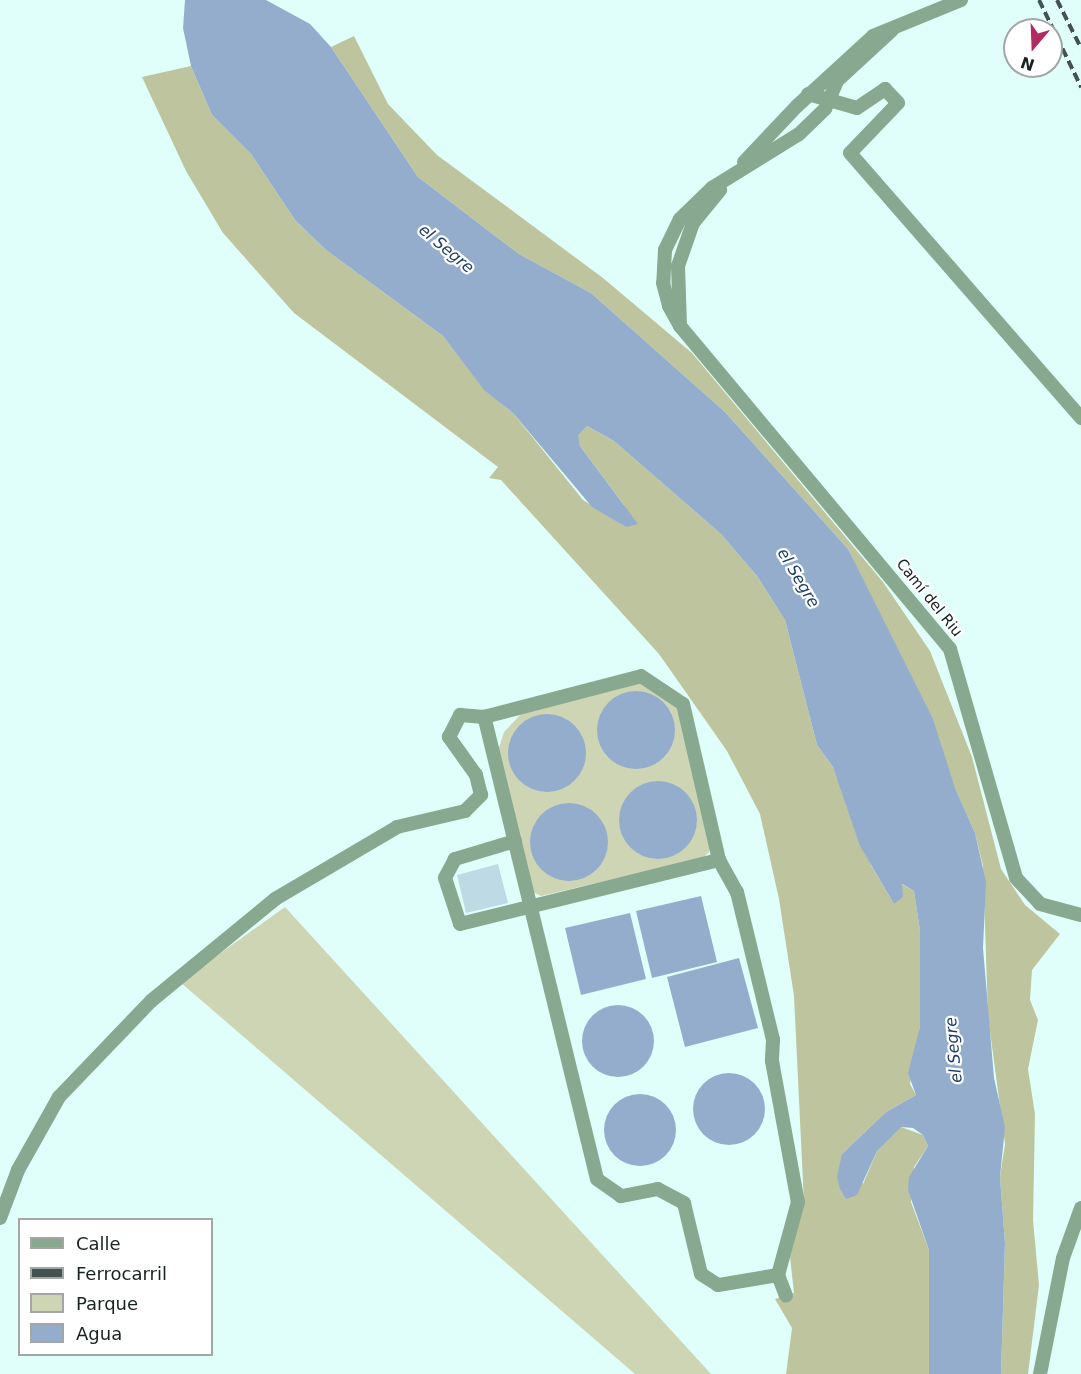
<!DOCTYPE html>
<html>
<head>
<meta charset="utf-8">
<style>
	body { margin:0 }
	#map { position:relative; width:1081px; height:1374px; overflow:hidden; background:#e0fffa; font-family:"DejaVu Sans",sans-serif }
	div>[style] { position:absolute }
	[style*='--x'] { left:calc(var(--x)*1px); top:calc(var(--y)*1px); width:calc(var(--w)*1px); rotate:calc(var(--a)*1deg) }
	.green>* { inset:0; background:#ced5b5 }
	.forest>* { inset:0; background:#bec59e }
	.water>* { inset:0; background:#95adcd }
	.round { border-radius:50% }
	.building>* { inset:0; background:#bedae4 }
	.minor>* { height:14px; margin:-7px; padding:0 7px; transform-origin:7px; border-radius:7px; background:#88a88f }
	.rail>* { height:4px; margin-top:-2px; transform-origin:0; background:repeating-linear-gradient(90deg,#435250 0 9px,transparent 0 13.5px) }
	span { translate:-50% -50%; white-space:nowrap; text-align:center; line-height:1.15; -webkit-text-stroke:4.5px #fff; paint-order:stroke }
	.street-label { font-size:15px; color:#172221 }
	.water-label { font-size:16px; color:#1e3f6a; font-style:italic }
	.legend { position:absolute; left:18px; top:1218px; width:195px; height:138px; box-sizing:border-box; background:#fff; border:2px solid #a2a7a6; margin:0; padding:8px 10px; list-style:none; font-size:18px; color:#172221 }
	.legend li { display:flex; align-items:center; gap:12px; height:30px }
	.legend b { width:30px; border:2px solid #a2a7a6 }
	.north { position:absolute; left:1003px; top:18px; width:60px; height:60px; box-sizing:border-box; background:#fff; border:2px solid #a2a7a6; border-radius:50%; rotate:199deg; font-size:16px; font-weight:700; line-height:24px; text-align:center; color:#172221 }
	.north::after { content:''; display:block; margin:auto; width:21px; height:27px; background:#b42964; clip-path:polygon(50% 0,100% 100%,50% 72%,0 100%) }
</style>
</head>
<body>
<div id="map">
	<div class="green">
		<div style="clip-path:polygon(638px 683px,649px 683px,677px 704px,711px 844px,709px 852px,703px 858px,541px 896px,533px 892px,497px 754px,504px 732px,521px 714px)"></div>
		<div style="clip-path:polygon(285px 907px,711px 1374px,635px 1374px,180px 982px)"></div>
	</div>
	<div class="forest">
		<div style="clip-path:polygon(354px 36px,388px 104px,437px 155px,603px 278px,692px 353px,883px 582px,930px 651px,972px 757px,1001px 869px,1025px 905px,1060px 934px,1032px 970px,1030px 1000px,1038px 1020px,1028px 1069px,1035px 1114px,1033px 1220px,1039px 1285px,1028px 1374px,1001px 1374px,1005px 1243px,1000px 1177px,1005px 1144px,988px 1016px,983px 866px,975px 833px,848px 549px,725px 412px,591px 293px,519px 254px,418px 177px,331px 47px)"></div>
		<div style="clip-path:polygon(191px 66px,212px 115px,251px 154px,295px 220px,326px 250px,443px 336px,484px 389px,513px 413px,583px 500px,626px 527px,624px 505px,580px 446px,577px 435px,587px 426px,614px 441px,721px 534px,757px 576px,785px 620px,817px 745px,833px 767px,871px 865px,894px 904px,901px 884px,914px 891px,920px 931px,920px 1027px,910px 1084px,916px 1095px,886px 1112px,842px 1154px,863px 1184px,877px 1151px,892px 1134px,901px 1127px,923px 1135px,928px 1146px,914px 1167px,911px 1202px,929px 1250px,929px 1374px,786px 1374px,792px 1328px,775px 1299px,794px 1293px,790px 1257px,804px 1203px,794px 996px,779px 899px,760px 814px,727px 751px,659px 654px,501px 480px,489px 478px,498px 467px,294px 313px,223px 233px,186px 171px,142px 77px)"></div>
	</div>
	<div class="water">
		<div style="clip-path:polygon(185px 0,266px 0,310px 24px,331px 47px,418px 177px,519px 254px,591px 293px,725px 412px,848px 549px,933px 719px,955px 788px,975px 833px,986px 882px,983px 948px,994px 1078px,1005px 1127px,1000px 1177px,1005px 1243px,1001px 1374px,929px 1374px,929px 1250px,908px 1190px,909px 1177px,928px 1146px,923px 1135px,913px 1128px,901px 1127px,877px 1151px,857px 1195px,846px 1199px,840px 1189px,837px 1177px,842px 1154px,886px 1112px,916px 1095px,908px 1073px,920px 1027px,920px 931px,914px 891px,902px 884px,903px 897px,894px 904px,860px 846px,833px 767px,817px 745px,785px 620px,757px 576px,721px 534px,614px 441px,587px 426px,578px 435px,580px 446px,638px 524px,626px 527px,592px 507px,513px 413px,484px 390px,443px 336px,326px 250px,295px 220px,251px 154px,212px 115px,191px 66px,183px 28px)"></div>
		<div class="round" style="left:597px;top:691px;width:78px;height:78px"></div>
		<div class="round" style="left:508px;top:714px;width:78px;height:78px"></div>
		<div class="round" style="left:619px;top:781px;width:78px;height:78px"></div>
		<div class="round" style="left:530px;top:803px;width:78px;height:78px"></div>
		<div style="clip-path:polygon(701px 896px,717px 962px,652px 978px,636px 911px)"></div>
		<div style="clip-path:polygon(630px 913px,646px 979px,581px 995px,565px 928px)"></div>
		<div style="clip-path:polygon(739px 958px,758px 1028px,685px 1047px,667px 977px)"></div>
		<div class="round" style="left:582px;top:1005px;width:72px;height:72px"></div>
		<div class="round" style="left:693px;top:1073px;width:72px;height:72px"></div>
		<div class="round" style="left:604px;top:1094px;width:72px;height:72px"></div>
	</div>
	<div class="building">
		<div style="clip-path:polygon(498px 864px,508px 903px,466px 913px,457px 875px)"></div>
	</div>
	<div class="minor">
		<div style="--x:892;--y:30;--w:75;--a:137.2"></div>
		<div style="--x:837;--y:81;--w:30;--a:113"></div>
		<div style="--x:825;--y:109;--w:36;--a:136"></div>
		<div style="--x:799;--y:134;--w:102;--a:148.2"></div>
		<div style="--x:712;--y:188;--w:45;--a:135.9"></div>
		<div style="--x:680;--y:219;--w:34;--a:116"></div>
		<div style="--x:665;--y:250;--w:33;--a:93"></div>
		<div style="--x:663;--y:283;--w:24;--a:75"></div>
		<div style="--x:669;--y:306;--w:23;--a:61"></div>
		<div style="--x:680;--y:326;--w:421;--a:50.1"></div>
		<div style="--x:950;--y:649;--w:238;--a:73.9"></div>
		<div style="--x:1016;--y:878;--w:35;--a:47"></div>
		<div style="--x:1040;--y:904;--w:42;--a:15"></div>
		<div style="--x:808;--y:94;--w:51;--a:15.9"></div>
		<div style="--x:857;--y:108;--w:34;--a:-34"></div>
		<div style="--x:885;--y:89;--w:19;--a:47"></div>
		<div style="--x:898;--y:103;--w:69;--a:133.8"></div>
		<div style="--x:850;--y:153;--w:352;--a:48.9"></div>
		<div style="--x:744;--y:162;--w:77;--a:-46.6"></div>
		<div style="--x:797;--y:106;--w:103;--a:-42.6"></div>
		<div style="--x:873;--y:36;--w:95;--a:-22.2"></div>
		<div style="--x:680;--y:326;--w:60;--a:-91.9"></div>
		<div style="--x:678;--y:266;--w:46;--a:-70.8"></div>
		<div style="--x:693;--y:223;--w:43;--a:-50.7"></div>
		<div style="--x:515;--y:841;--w:63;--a:163.3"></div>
		<div style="--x:455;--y:859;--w:21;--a:118"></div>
		<div style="--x:445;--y:878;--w:48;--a:71.9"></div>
		<div style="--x:460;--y:924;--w:267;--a:-13.9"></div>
		<div style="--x:0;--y:1218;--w:51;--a:-69.4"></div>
		<div style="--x:18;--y:1170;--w:84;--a:-60.7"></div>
		<div style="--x:59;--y:1097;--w:133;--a:-46.2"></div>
		<div style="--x:151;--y:1001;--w:161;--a:-39.4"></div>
		<div style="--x:275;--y:899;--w:142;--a:-30.5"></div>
		<div style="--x:397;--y:827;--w:70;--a:-13.2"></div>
		<div style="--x:465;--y:811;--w:23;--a:-45"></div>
		<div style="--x:481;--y:795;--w:21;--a:-104"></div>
		<div style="--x:476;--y:775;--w:47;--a:-125.4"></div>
		<div style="--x:449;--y:737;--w:25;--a:-63"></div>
		<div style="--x:460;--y:715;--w:24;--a:5"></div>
		<div style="--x:484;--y:717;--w:162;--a:-14.6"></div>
		<div style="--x:641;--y:676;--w:50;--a:33.7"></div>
		<div style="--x:683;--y:704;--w:160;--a:77"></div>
		<div style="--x:719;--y:860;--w:37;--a:61"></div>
		<div style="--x:737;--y:892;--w:152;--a:76.3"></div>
		<div style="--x:773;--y:1040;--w:21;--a:93"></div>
		<div style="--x:772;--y:1061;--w:143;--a:79.6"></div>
		<div style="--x:798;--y:1202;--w:76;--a:105.3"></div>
		<div style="--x:778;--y:1275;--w:61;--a:170.5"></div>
		<div style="--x:718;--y:1285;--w:20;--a:-147"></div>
		<div style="--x:701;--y:1274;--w:73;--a:-103.5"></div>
		<div style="--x:684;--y:1203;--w:30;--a:-152"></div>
		<div style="--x:658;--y:1189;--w:38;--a:169"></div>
		<div style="--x:621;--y:1196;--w:29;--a:-145"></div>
		<div style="--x:597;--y:1179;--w:476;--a:-103.7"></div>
		<div style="--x:778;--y:1275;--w:22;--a:69"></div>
		<div style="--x:1040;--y:1374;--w:118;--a:-78.8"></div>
		<div style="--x:1063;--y:1258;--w:53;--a:-70.2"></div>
	</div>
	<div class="rail">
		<div style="--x:1039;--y:0;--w:97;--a:64.2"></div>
		<div style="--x:1057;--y:0;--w:54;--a:63.4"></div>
	</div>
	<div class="street-label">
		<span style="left:929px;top:598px;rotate:51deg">Camí del Riu</span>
	</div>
	<div class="water-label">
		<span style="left:446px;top:249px;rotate:40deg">el Segre</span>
		<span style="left:798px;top:578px;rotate:59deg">el Segre</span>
		<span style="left:954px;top:1050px;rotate:-95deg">el Segre</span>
	</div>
	<ul class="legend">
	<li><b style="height:8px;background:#88a88f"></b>Calle</li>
	<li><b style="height:8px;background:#435250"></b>Ferrocarril</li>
	<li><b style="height:16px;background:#ced5b5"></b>Parque</li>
	<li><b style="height:16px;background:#95adcd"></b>Agua</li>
	</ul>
	<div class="north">N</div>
</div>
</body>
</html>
